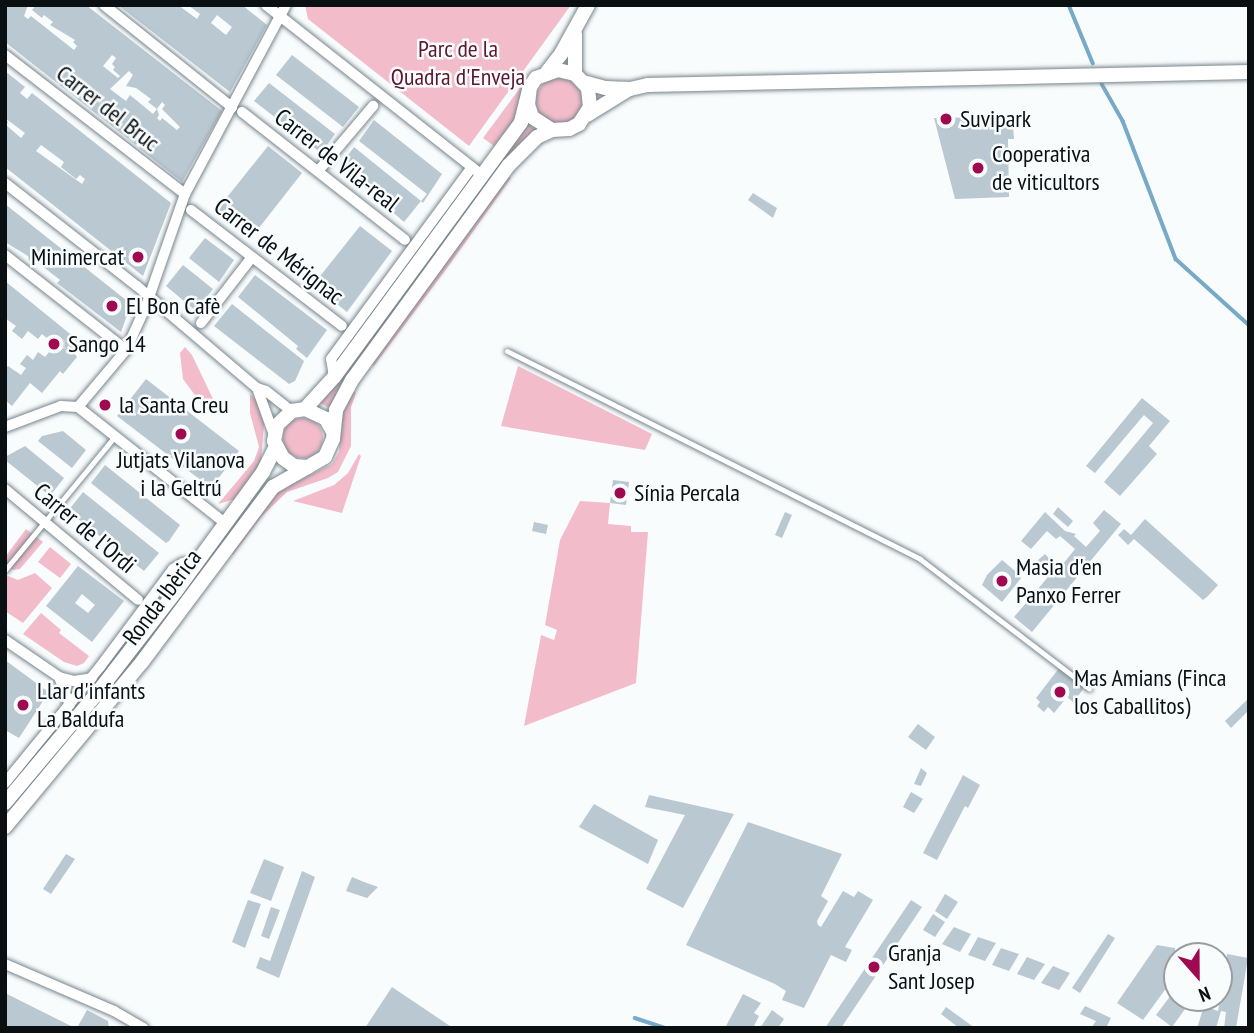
<!DOCTYPE html>
<html>
<head>
<meta charset="utf-8">
<style>
	body { margin:0 }
	#map { position:relative; width:1254px; height:1033px; overflow:hidden; background:#f9fcfd; font-family:"PT Sans Narrow",sans-serif }
	div>[style] { position:absolute }
	[style*='--x'] { left:calc(var(--x)*1px); top:calc(var(--y)*1px); width:calc(var(--w)*1px); rotate:calc(var(--a)*1deg) }
	.green>* { inset:0; background:#f3bcca }
	.round { border-radius:50% }
	.stream>* { height:3.5px; margin:-1.75px; padding:0 1.75px; transform-origin:1.75px; border-radius:1.75px; background:#77aac6 }
	.building>* { inset:0; background:#bac8d1 }
	.street-tunnel>* { height:10px; margin-top:-5px; transform-origin:0; background:repeating-linear-gradient(90deg,#d5d8da 0 10px,transparent 0 15px) }
	.roads { filter:drop-shadow(0 0 2px #77858d) drop-shadow(0 0 2px #77858d) }
	.lane>* { height:5px; margin:-2.5px; padding:0 2.5px; transform-origin:2.5px; border-radius:2.5px; background:#fff }
	.street>* { height:10px; margin:-5px; padding:0 5px; transform-origin:5px; border-radius:5px; background:#fff }
	.secondary>* { height:14px; margin:-7px; padding:0 7px; transform-origin:7px; border-radius:7px; background:#fff }
	.dots>* { width:19px; height:19px; translate:-50% -50%; box-sizing:border-box; border:4px solid #f9fcfd; border-radius:50% }
	span { translate:-50% -50%; white-space:nowrap; text-align:center; line-height:1.15; -webkit-text-stroke:5px #f9fcfd; paint-order:stroke }
	.park-label { font-size:24px; color:#5a1930 }
	.street-label { font-size:24px; color:#0a0f12 }
	.poi-label { font-size:24px; color:#0a0f12 }
	.left { translate:0 -50%; text-align:left }
	.right { translate:-100% -50%; text-align:right }
	.frame { position:absolute; inset:0; border:7px solid #0a0f12; pointer-events:none }
	.north { position:absolute; left:1163px; top:942px; width:70px; height:70px; box-sizing:border-box; background:#f9fcfd; border:2px solid #999d9f; border-radius:50%; rotate:159deg; font-size:19px; font-weight:700; line-height:28px; text-align:center; color:#0a0f12 }
	.north::after { content:''; display:block; margin:auto; width:24px; height:32px; background:#9f0950; clip-path:polygon(50% 0,100% 100%,50% 72%,0 100%) }
</style>
</head>
<body>
<div id="map">
	<div class="green">
		<div style="clip-path:polygon(305px 5px,571px 5px,469px 146px,308px 19px)"></div>
		<div class="round" style="left:536px;top:78px;width:46px;height:46px"></div>
		<div style="clip-path:polygon(523px 84px,515px 119px,494px 146px,483px 138px)"></div>
		<div style="clip-path:polygon(528px 122px,536px 131px,521px 142px,509px 157px,343px 382px,329px 408px,319px 402px,333px 389px)"></div>
		<div style="clip-path:polygon(508px 176px,511px 178px,450px 264px,374px 366px,371px 364px)"></div>
		<div style="clip-path:polygon(185px 347px,192px 355px,215px 403px,200px 402px,183px 379px,180px 353px)"></div>
		<div style="clip-path:polygon(518px 366px,652px 434px,645px 450px,501px 426px)"></div>
		<div style="clip-path:polygon(352px 390px,356px 393px,351px 407px,351px 446px,338px 472px,328px 478px,287px 492px,262px 516px,233px 555px,231px 553px,276px 492px,332px 464px,339px 452px,341px 418px)"></div>
		<div style="clip-path:polygon(250px 394px,256px 400px,264px 424px,261px 462px,235px 499px,218px 504px,254px 461px,259px 447px,250px 413px)"></div>
		<div class="round" style="left:283px;top:418px;width:40px;height:40px"></div>
		<div style="clip-path:polygon(359px 454px,361px 456px,342px 513px,293px 501px,334px 485px,348px 473px)"></div>
		<div style="clip-path:polygon(580px 501px,610px 503px,608px 524px,631px 526px,631px 532px,648px 532px,636px 683px,524px 726px,541px 635px,554px 640px,557px 630px,545px 625px,560px 540px)"></div>
		<div style="clip-path:polygon(26px 529px,43px 542px,20px 569px,13px 570px,5px 565px,5px 557px)"></div>
		<div style="clip-path:polygon(50px 547px,71px 564px,60px 578px,38px 562px)"></div>
		<div style="clip-path:polygon(35px 573px,52px 588px,23px 623px,5px 611px,5px 579px,8px 576px,18px 580px)"></div>
		<div style="clip-path:polygon(41px 613px,61px 630px,59px 633px,89px 656px,84px 663px,77px 666px,64px 662px,23px 634px)"></div>
	</div>
	<div class="stream">
		<div style="--x:1069;--y:5;--w:63;--a:67.5"></div>
		<div style="--x:1102;--y:84;--w:43;--a:60.4"></div>
		<div style="--x:1123;--y:121;--w:148;--a:69"></div>
		<div style="--x:1176;--y:259;--w:98;--a:42.1"></div>
		<div style="--x:635;--y:1018;--w:32;--a:18"></div>
	</div>
	<div class="building">
		<div style="clip-path:polygon(evenodd,5px 5px,28px 5px,24px 16px,28px 19px,31px 16px,74px 50px,77px 46px,73px 42px,75px 40px,50px 25px,53px 22px,44px 15px,42px 18px,32px 10px,36px 5px,86px 5px,222px 111px,182px 182px,139px 148px,144px 141px,141px 139px,136px 145px,5px 42px,5px 5px,112px 55px,116px 58px,112px 64px,115px 67px,113px 70px,120px 76px,118px 78px,103px 66px,112px 55px,5px 5px,129px 71px,133px 75px,126px 86px,136px 88px,151px 99px,148px 102px,157px 109px,162px 102px,165px 105px,162px 109px,180px 127px,177px 130px,162px 118px,160px 121px,157px 118px,159px 115px,157px 109px,153px 114px,130px 95px,126px 101px,110px 89px,129px 71px)"></div>
		<div style="clip-path:polygon(evenodd,118px 5px,178px 5px,197px 19px,200px 14px,188px 5px,242px 5px,267px 25px,230px 92px,118px 5px,217px 15px,232px 27px,226px 35px,211px 23px,217px 15px)"></div>
		<div style="clip-path:polygon(292px 55px,359px 107px,343px 127px,276px 75px)"></div>
		<div style="clip-path:polygon(evenodd,5px 71px,25px 87px,20px 93px,27px 99px,32px 93px,171px 203px,143px 276px,5px 167px,5px 119px,8px 122px,6px 125px,21px 138px,25px 133px,5px 118px,5px 71px,41px 145px,64px 162px,61px 167px,76px 179px,80px 175px,85px 179px,82px 184px,36px 151px,41px 145px)"></div>
		<div style="clip-path:polygon(269px 83px,335px 134px,321px 153px,254px 101px)"></div>
		<div style="clip-path:polygon(986px 117px,1007px 117px,1008px 124px,1013px 125px,1014px 139px,1008px 139px,1009px 197px,955px 199px,934px 118px)"></div>
		<div style="clip-path:polygon(374px 120px,442px 174px,423px 203px,421px 201px,427px 194px,359px 141px)"></div>
		<div style="clip-path:polygon(268px 146px,302px 173px,251px 238px,216px 211px)"></div>
		<div style="clip-path:polygon(354px 147px,421px 201px,404px 222px,340px 166px)"></div>
		<div style="clip-path:polygon(753px 193px,777px 208px,773px 218px,748px 200px)"></div>
		<div style="clip-path:polygon(5px 204px,131px 304px,121px 332px,57px 283px,60px 280px,37px 262px,31px 259px,29px 261px,28px 256px,5px 242px)"></div>
		<div style="clip-path:polygon(360px 226px,392px 251px,347px 312px,313px 285px)"></div>
		<div style="clip-path:polygon(205px 238px,234px 260px,219px 282px,189px 258px)"></div>
		<div style="clip-path:polygon(183px 265px,213px 289px,196px 311px,166px 286px)"></div>
		<div style="clip-path:polygon(255px 275px,327px 330px,307px 358px,296px 349px,298px 346px,238px 297px)"></div>
		<div style="clip-path:polygon(5px 281px,80px 342px,72px 350px,77px 357px,63px 374px,60px 371px,42px 393px,30px 383px,12px 406px,5px 400px,5px 370px,8px 366px,21px 375px,26px 368px,20px 364px,27px 355px,33px 360px,38px 352px,45px 357px,55px 345px,42px 334px,38px 339px,28px 331px,22px 339px,12px 331px,16px 326px,5px 318px)"></div>
		<div style="clip-path:polygon(232px 304px,304px 361px,295px 381px,289px 384px,214px 326px)"></div>
		<div style="clip-path:polygon(146px 379px,239px 451px,211px 488px,117px 416px)"></div>
		<div style="clip-path:polygon(1142px 398px,1170px 421px,1149px 446px,1157px 454px,1120px 496px,1104px 482px,1153px 423px,1144px 415px,1095px 473px,1086px 466px)"></div>
		<div style="clip-path:polygon(63px 431px,86px 450px,72px 468px,38px 441px,42px 436px)"></div>
		<div style="clip-path:polygon(25px 446px,64px 478px,50px 496px,5px 460px,5px 457px)"></div>
		<div style="clip-path:polygon(105px 465px,180px 525px,169px 541px,166px 543px,91px 483px)"></div>
		<div style="clip-path:polygon(613px 480px,629px 482px,626px 505px,610px 503px)"></div>
		<div style="clip-path:polygon(83px 492px,159px 553px,144px 571px,68px 511px)"></div>
		<div style="clip-path:polygon(1058px 507px,1073px 521px,1068px 527px,1053px 514px)"></div>
		<div style="clip-path:polygon(1104px 510px,1121px 524px,1032px 632px,1014px 617px,1048px 577px,1037px 564px,1037px 561px,1045px 554px,1059px 569px,1075px 549px,1060px 536px,1056px 539px,1047px 531px,1031px 549px,1021px 541px,1045px 512px,1065px 531px,1076px 534px,1074px 536px,1086px 547px,1100px 531px,1093px 523px)"></div>
		<div style="clip-path:polygon(785px 512px,792px 515px,782px 538px,775px 535px)"></div>
		<div style="clip-path:polygon(1145px 519px,1218px 585px,1208px 596px,1203px 600px,1134px 539px,1128px 545px,1118px 535px,1124px 529px,1131px 535px)"></div>
		<div style="clip-path:polygon(534px 522px,548px 525px,546px 534px,532px 531px)"></div>
		<div style="clip-path:polygon(1002px 560px,1022px 577px,1002px 602px,982px 585px,987px 575px)"></div>
		<div style="clip-path:polygon(evenodd,78px 566px,124px 601px,92px 642px,46px 606px,78px 566px,82px 594px,95px 605px,88px 613px,75px 603px,82px 594px)"></div>
		<div style="clip-path:polygon(5px 660px,47px 691px,45px 698px,19px 738px,5px 730px)"></div>
		<div style="clip-path:polygon(1060px 667px,1085px 687px,1073px 702px,1067px 697px,1054px 713px,1048px 707px,1044px 712px,1037px 706px,1040px 702px,1036px 698px)"></div>
		<div style="clip-path:polygon(1249px 698px,1249px 710px,1231px 728px,1225px 721px)"></div>
		<div style="clip-path:polygon(918px 724px,935px 737px,926px 750px,908px 737px)"></div>
		<div style="clip-path:polygon(921px 768px,927px 773px,921px 786px,914px 784px)"></div>
		<div style="clip-path:polygon(963px 775px,980px 785px,968px 808px,965px 806px,937px 860px,923px 853px)"></div>
		<div style="clip-path:polygon(911px 792px,923px 799px,914px 813px,903px 807px)"></div>
		<div style="clip-path:polygon(649px 795px,734px 814px,683px 908px,646px 889px,685px 815px,645px 807px)"></div>
		<div style="clip-path:polygon(594px 804px,658px 840px,648px 864px,579px 827px)"></div>
		<div style="clip-path:polygon(748px 822px,842px 854px,821px 896px,828px 901px,817px 921px,818px 925px,821px 927px,843px 891px,854px 897px,858px 891px,873px 900px,845px 947px,852px 950px,846px 962px,831px 955px,804px 1008px,782px 1000px,786px 991px,775px 984px,686px 945px)"></div>
		<div style="clip-path:polygon(66px 854px,75px 859px,51px 894px,43px 889px)"></div>
		<div style="clip-path:polygon(264px 859px,284px 867px,271px 901px,250px 893px)"></div>
		<div style="clip-path:polygon(302px 871px,315px 877px,279px 978px,256px 968px,260px 957px,270px 961px)"></div>
		<div style="clip-path:polygon(352px 877px,364px 882px,378px 887px,367px 898px,346px 891px)"></div>
		<div style="clip-path:polygon(945px 894px,958px 902px,947px 919px,935px 911px)"></div>
		<div style="clip-path:polygon(248px 900px,261px 904px,245px 948px,232px 942px)"></div>
		<div style="clip-path:polygon(911px 900px,922px 907px,841px 1028px,825px 1028px)"></div>
		<div style="clip-path:polygon(271px 907px,280px 910px,269px 939px,261px 936px)"></div>
		<div style="clip-path:polygon(933px 914px,945px 922px,935px 937px,923px 930px)"></div>
		<div style="clip-path:polygon(954px 927px,971px 934px,960px 952px,942px 944px)"></div>
		<div style="clip-path:polygon(1108px 934px,1115px 938px,1080px 993px,1072px 988px)"></div>
		<div style="clip-path:polygon(978px 937px,996px 943px,985px 961px,968px 955px)"></div>
		<div style="clip-path:polygon(1157px 945px,1175px 948px,1175px 976px,1143px 1020px,1117px 1003px)"></div>
		<div style="clip-path:polygon(1001px 948px,1019px 954px,1009px 971px,992px 965px)"></div>
		<div style="clip-path:polygon(1227px 954px,1248px 958px,1236px 1028px,1224px 1028px,1226px 1012px,1221px 1011px,1216px 1028px,1197px 1028px,1204px 1006px,1218px 1011px)"></div>
		<div style="clip-path:polygon(1027px 957px,1045px 964px,1034px 980px,1017px 974px)"></div>
		<div style="clip-path:polygon(1053px 966px,1070px 973px,1059px 990px,1041px 983px)"></div>
		<div style="clip-path:polygon(392px 987px,453px 1028px,365px 1028px)"></div>
		<div style="clip-path:polygon(1177px 987px,1177px 998px,1193px 998px,1172px 1027px,1156px 1015px)"></div>
		<div style="clip-path:polygon(5px 993px,75px 1028px,5px 1028px)"></div>
		<div style="clip-path:polygon(743px 994px,761px 1003px,754px 1013px,759px 1016px,753px 1028px,725px 1028px)"></div>
		<div style="clip-path:polygon(1085px 1006px,1111px 1018px,1106px 1028px,1091px 1028px,1096px 1021px,1080px 1014px)"></div>
		<div style="clip-path:polygon(946px 1007px,975px 1028px,959px 1028px,941px 1014px)"></div>
		<div style="clip-path:polygon(87px 1010px,108px 1021px,109px 1028px,77px 1028px)"></div>
		<div style="clip-path:polygon(772px 1010px,784px 1019px,778px 1028px,760px 1028px)"></div>
	</div>
	<div class="street-tunnel">
		<div style="--x:55;--y:345;--w:25;--a:-7"></div>
	</div>
	<div class="roads">
		<div class="lane">
			<div style="--x:507;--y:351;--w:462;--a:26.7"></div>
			<div style="--x:920;--y:559;--w:213;--a:37.4"></div>
			<div style="--x:5;--y:570;--w:173;--a:-50.6"></div>
		</div>
		<div class="street">
			<div style="--x:104;--y:5;--w:164;--a:38.6"></div>
			<div style="--x:266;--y:5;--w:275;--a:38.2"></div>
			<div style="--x:5;--y:55;--w:227;--a:37.7"></div>
			<div style="--x:242;--y:112;--w:207;--a:38.1"></div>
			<div style="--x:319;--y:170;--w:84;--a:-49.8"></div>
			<div style="--x:5;--y:183;--w:167;--a:38"></div>
			<div style="--x:137;--y:286;--w:157;--a:40.4"></div>
			<div style="--x:257;--y:388;--w:9;--a:18"></div>
			<div style="--x:266;--y:391;--w:33;--a:38"></div>
			<div style="--x:191;--y:210;--w:190;--a:37.5"></div>
			<div style="--x:5;--y:255;--w:154;--a:38.1"></div>
			<div style="--x:201;--y:323;--w:83;--a:-52.3"></div>
			<div style="--x:334;--y:377;--w:18;--a:-99"></div>
			<div style="--x:331;--y:359;--w:238;--a:-53.7"></div>
			<div style="--x:257;--y:388;--w:50;--a:70.1"></div>
			<div style="--x:78;--y:407;--w:75;--a:-49.9"></div>
			<div style="--x:126;--y:350;--w:48;--a:-65.6"></div>
			<div style="--x:146;--y:306;--w:119;--a:-70.8"></div>
			<div style="--x:185;--y:194;--w:214;--a:-61.9"></div>
			<div style="--x:78;--y:407;--w:187;--a:38.3"></div>
			<div style="--x:5;--y:427;--w:60;--a:-20.6"></div>
			<div style="--x:61;--y:406;--w:17;--a:3"></div>
			<div style="--x:5;--y:489;--w:173;--a:39.8"></div>
			<div style="--x:5;--y:640;--w:65;--a:34.4"></div>
			<div style="--x:59;--y:677;--w:16;--a:15"></div>
			<div style="--x:74;--y:681;--w:18;--a:-9"></div>
			<div style="--x:59;--y:677;--w:30;--a:69"></div>
			<div style="--x:5;--y:783;--w:150;--a:-50.7"></div>
			<div style="--x:100;--y:667;--w:122;--a:-53.3"></div>
			<div style="--x:173;--y:569;--w:12;--a:-31"></div>
			<div style="--x:183;--y:563;--w:12;--a:0"></div>
			<div style="--x:5;--y:964;--w:119;--a:23.3"></div>
			<div style="--x:114;--y:1011;--w:34;--a:30"></div>
		</div>
		<div class="secondary">
			<div style="--x:575;--y:34;--w:40;--a:90"></div>
			<div style="--x:547;--y:72;--w:23;--a:-52"></div>
			<div style="--x:561;--y:54;--w:56;--a:-61.1"></div>
			<div style="--x:583;--y:82;--w:23;--a:15"></div>
			<div style="--x:605;--y:88;--w:25;--a:2"></div>
			<div style="--x:630;--y:89;--w:18;--a:-13"></div>
			<div style="--x:648;--y:85;--w:601;--a:-1.24"></div>
			<div style="--x:587;--y:115;--w:49;--a:-31.8"></div>
			<div style="--x:305;--y:409;--w:43;--a:-47.8"></div>
			<div style="--x:334;--y:377;--w:316;--a:-53.7"></div>
			<div style="--x:521;--y:122;--w:36;--a:-76"></div>
			<div style="--x:530;--y:87;--w:11;--a:-56"></div>
			<div style="--x:536;--y:78;--w:23;--a:-20"></div>
			<div style="--x:558;--y:70;--w:17;--a:13"></div>
			<div style="--x:575;--y:74;--w:19;--a:47"></div>
			<div style="--x:588;--y:88;--w:19;--a:84"></div>
			<div style="--x:590;--y:107;--w:20;--a:123"></div>
			<div style="--x:579;--y:124;--w:11;--a:153"></div>
			<div style="--x:569;--y:129;--w:17;--a:177"></div>
			<div style="--x:552;--y:130;--w:24;--a:-147"></div>
			<div style="--x:532;--y:117;--w:13;--a:-108"></div>
			<div style="--x:528;--y:105;--w:18;--a:-84"></div>
			<div style="--x:308;--y:467;--w:14;--a:-176"></div>
			<div style="--x:294;--y:466;--w:14;--a:-144"></div>
			<div style="--x:283;--y:458;--w:19;--a:-118"></div>
			<div style="--x:274;--y:441;--w:16;--a:-79"></div>
			<div style="--x:277;--y:425;--w:21;--a:-43"></div>
			<div style="--x:292;--y:411;--w:13;--a:-9"></div>
			<div style="--x:305;--y:409;--w:23;--a:25"></div>
			<div style="--x:326;--y:419;--w:13;--a:61"></div>
			<div style="--x:5;--y:803;--w:145;--a:-50"></div>
			<div style="--x:98;--y:692;--w:128;--a:-52.3"></div>
			<div style="--x:176;--y:591;--w:147;--a:-53.8"></div>
			<div style="--x:263;--y:472;--w:28;--a:-63"></div>
			<div style="--x:5;--y:827;--w:214;--a:-50.3"></div>
			<div style="--x:142;--y:662;--w:219;--a:-53.2"></div>
			<div style="--x:273;--y:487;--w:60;--a:-30"></div>
			<div style="--x:325;--y:457;--w:20;--a:-66"></div>
			<div style="--x:333;--y:439;--w:29;--a:-84"></div>
			<div style="--x:336;--y:410;--w:34;--a:-62"></div>
			<div style="--x:352;--y:380;--w:266;--a:-53.9"></div>
			<div style="--x:509;--y:165;--w:40;--a:-45"></div>
			<div style="--x:537;--y:137;--w:17;--a:-25"></div>
		</div>
	</div>
	<div class="dots">
		<div style="left:946px;top:119px;background:#9f0950"></div>
		<div style="left:978px;top:168px;background:#9f0950"></div>
		<div style="left:138px;top:257px;background:#9f0950"></div>
		<div style="left:112px;top:306px;background:#9f0950"></div>
		<div style="left:54px;top:344px;background:#9f0950"></div>
		<div style="left:105px;top:405px;background:#9f0950"></div>
		<div style="left:181px;top:434px;background:#9f0950"></div>
		<div style="left:620px;top:493px;background:#9f0950"></div>
		<div style="left:1002px;top:581px;background:#9f0950"></div>
		<div style="left:1060px;top:692px;background:#9f0950"></div>
		<div style="left:23px;top:705px;background:#9f0950"></div>
		<div style="left:874px;top:967px;background:#9f0950"></div>
	</div>
	<div class="park-label">
		<span style="left:458px;top:63px">Parc de la<br>Quadra d'Enveja</span>
	</div>
	<div class="street-label">
		<span style="left:108px;top:108px;rotate:38deg">Carrer del Bruc</span>
		<span style="left:337px;top:160px;rotate:38deg">Carrer de Vila-real</span>
		<span style="left:279px;top:251px;rotate:38deg">Carrer de Mérignac</span>
		<span style="left:85px;top:528px;rotate:40deg">Carrer de l'Ordi</span>
		<span style="left:162px;top:597px;rotate:-53deg">Ronda Ibèrica</span>
	</div>
	<div class="poi-label">
		<span class="left" style="left:960px;top:119px">Suvipark</span>
		<span class="left" style="left:992px;top:168px">Cooperativa<br>de viticultors</span>
		<span class="right" style="left:124px;top:257px">Minimercat</span>
		<span class="left" style="left:126px;top:306px">El Bon Cafè</span>
		<span class="left" style="left:68px;top:344px">Sango 14</span>
		<span class="left" style="left:119px;top:405px">la Santa Creu</span>
		<span style="left:181px;top:474px">Jutjats Vilanova<br>i la Geltrú</span>
		<span class="left" style="left:634px;top:493px">Sínia Percala</span>
		<span class="left" style="left:1016px;top:581px">Masia d'en<br>Panxo Ferrer</span>
		<span class="left" style="left:1074px;top:692px">Mas Amians (Finca<br>los Caballitos)</span>
		<span class="left" style="left:37px;top:705px">Llar d'infants<br>La Baldufa</span>
		<span class="left" style="left:888px;top:967px">Granja<br>Sant Josep</span>
	</div>
	<div class="frame"></div>
	<div class="north">N</div>
</div>
</body>
</html>
